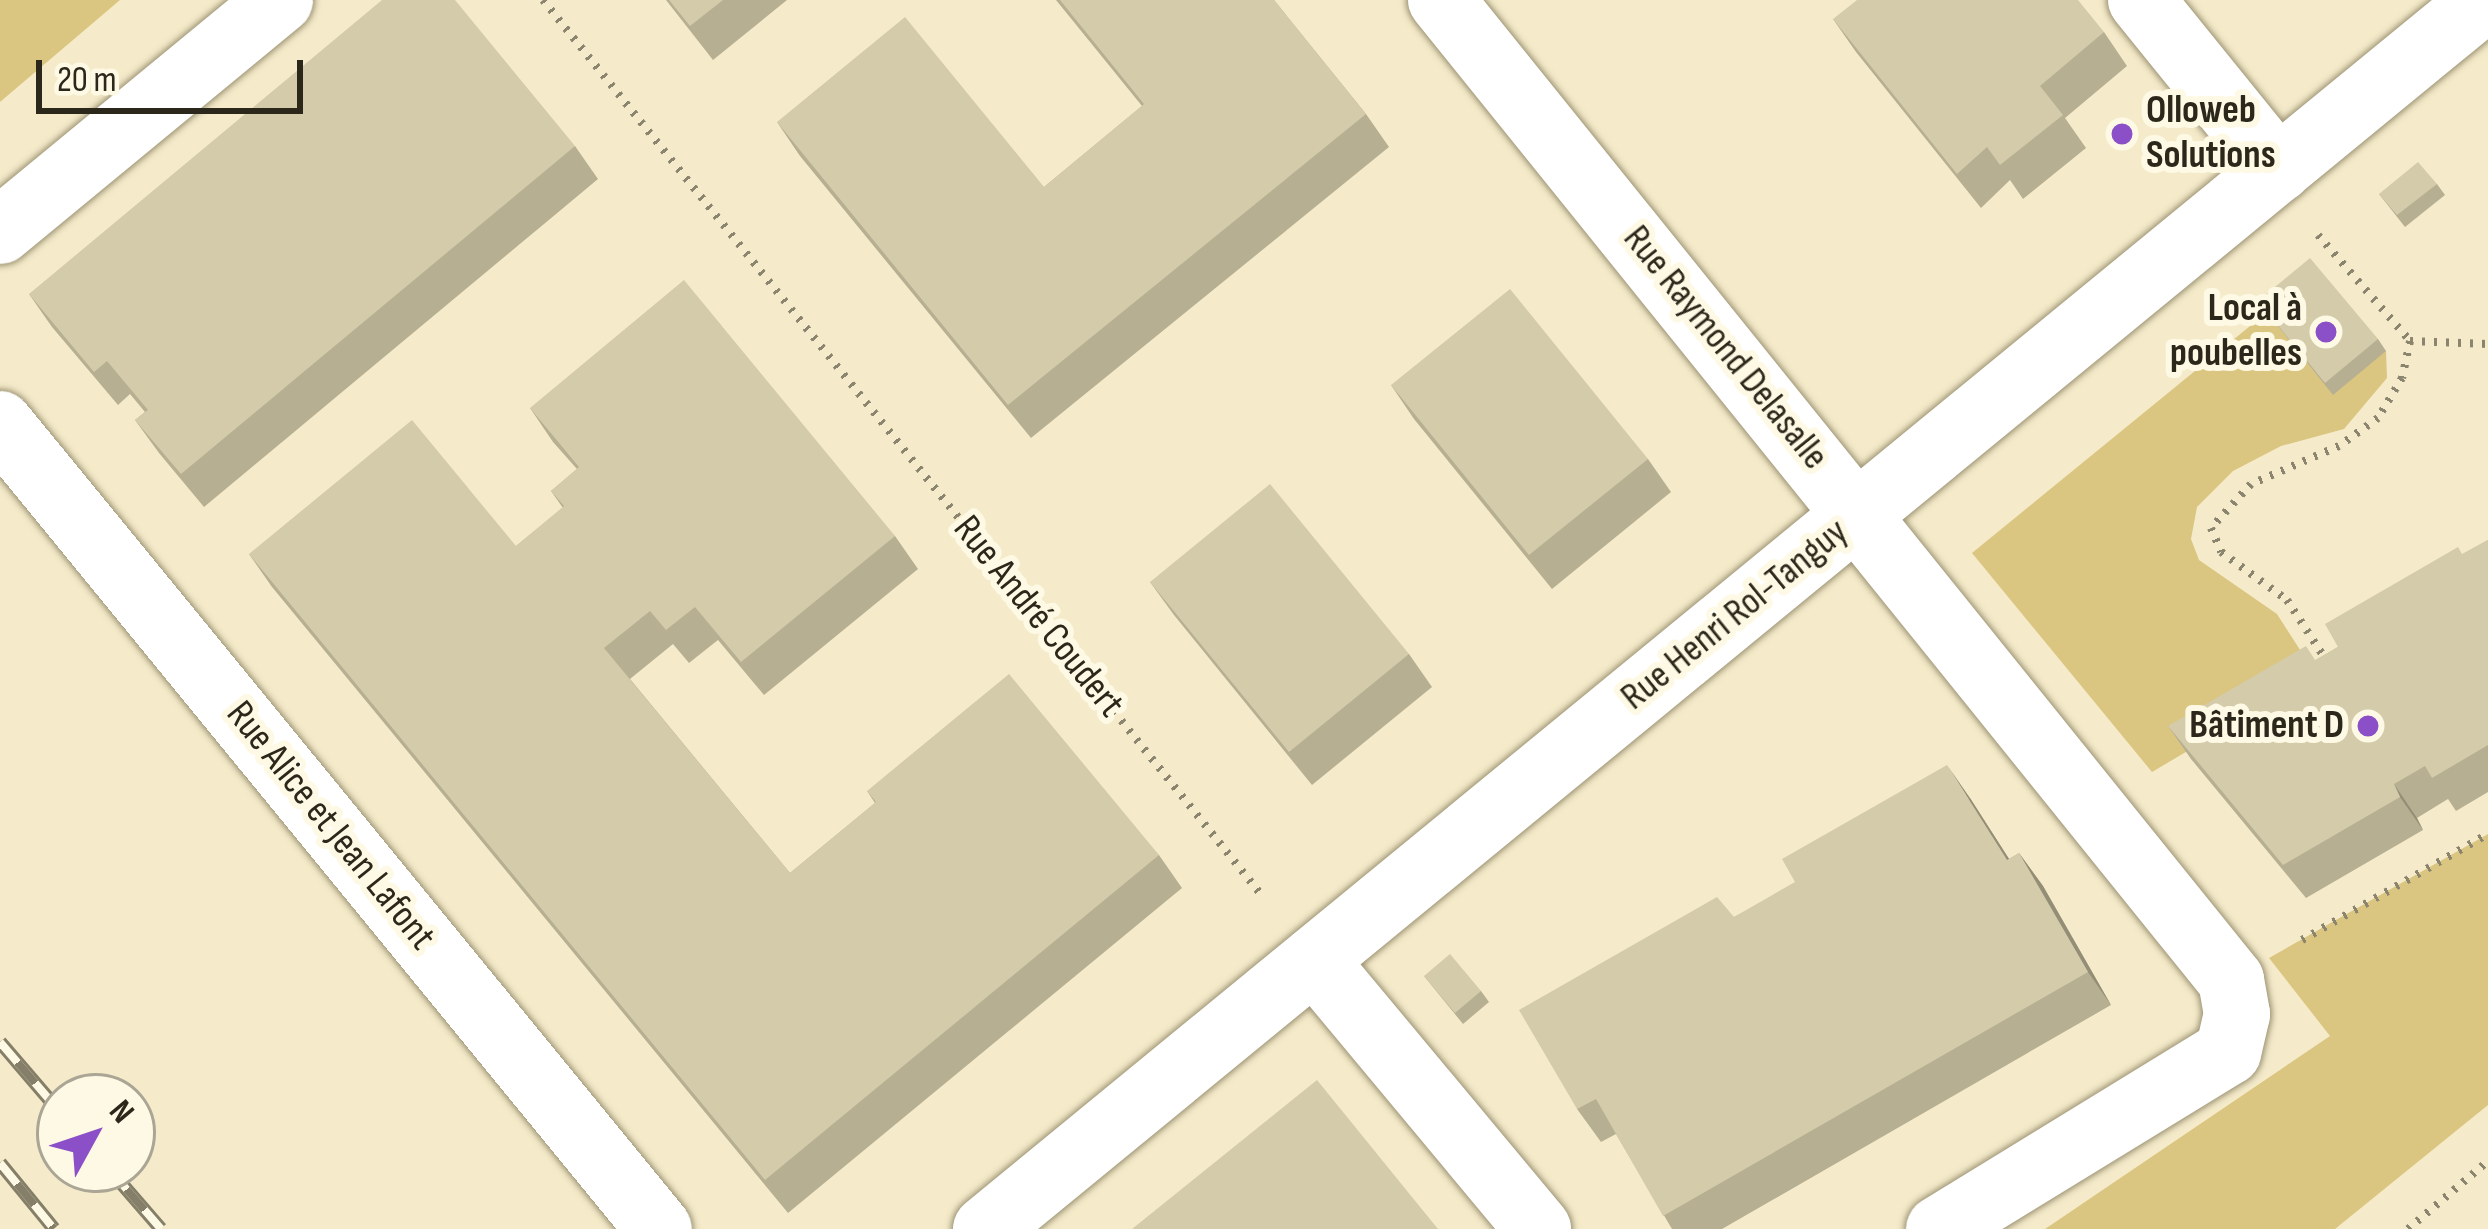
<!DOCTYPE html>
<html>
<head>
<meta charset="utf-8">
<style>
	body { margin:0 }
	#map { position:relative; width:2488px; height:1229px; overflow:hidden; background:#f5ebca; font-family:"Sofia Sans Condensed",sans-serif }
	div>[style] { position:absolute }
	[style*='--x'] { left:calc(var(--x)*1px); top:calc(var(--y)*1px); width:calc(var(--w)*1px); rotate:calc(var(--a)*1deg) }
	.green>* { inset:0; background:#dac680 }
	.path>* { height:8px; margin-top:-4px; transform-origin:0; background:repeating-linear-gradient(90deg,#8b856f 0 3px,transparent 0 12px) }
	.roads { filter:drop-shadow(0 0 3px #9d9475) drop-shadow(0 0 3px #9d9475) }
	.minor>* { height:66px; margin:-33px; padding:0 33px; transform-origin:33px; border-radius:33px; background:#fff }
	.rail>* { height:14px; margin-top:-7px; transform-origin:0; background:repeating-linear-gradient(90deg,#fef9e4 0 27px,#857f69 0 54px); box-sizing:border-box; border-block:3px solid #857f69 }
	.wall>* { inset:0; background:#b6af92 }
	.shaded-wall>* { inset:0; background:#948e77 }
	.building>* { inset:0; background:#d4cbaa }
	.dots>* { width:33px; height:33px; translate:-50% -50%; box-sizing:border-box; border:6px solid #fef9e4; border-radius:50% }
	span { translate:-50% -50%; white-space:nowrap; text-align:center; line-height:1.15; -webkit-text-stroke:12px #fef9e4; paint-order:stroke }
	.poi-label { font-size:39px; color:#2b281b; font-weight:700 }
	.left { translate:0 -50%; text-align:left }
	.right { translate:-100% -50%; text-align:right }
	.street-label { font-size:39px; color:#2b281b }
	.north { position:absolute; left:36px; top:1073px; width:120px; height:120px; box-sizing:border-box; background:#fef9e4; border:3px solid #aaa594; border-radius:50%; rotate:50deg; font-size:33px; font-weight:700; line-height:48px; text-align:center; color:#2b281b }
	.north::after { content:''; display:block; margin:auto; width:42px; height:54px; background:#8b50c7; clip-path:polygon(50% 0,100% 100%,50% 72%,0 100%) }
	.scale { position:absolute; left:36px; top:60px; width:267px; height:54px; box-sizing:border-box; border:6px solid #2b281b; border-top:0; padding-left:15px; font-size:36px; line-height:42px; white-space:nowrap; color:#2b281b; -webkit-text-stroke:9px #fef9e4; paint-order:stroke }
</style>
</head>
<body>
<div id="map">
	<div class="green">
		<div style="clip-path:polygon(0 0,120px 0,0 102px)"></div>
		<div style="clip-path:polygon(2266px 313px,2386px 351px,2387px 378px,2344px 429px,2281px 446px,2233px 471px,2197px 507px,2191px 539px,2199px 560px,2277px 614px,2309px 664px,2284px 694px,2152px 772px,1972px 553px)"></div>
		<div style="clip-path:polygon(2488px 834px,2488px 1105px,2335px 1229px,2045px 1229px,2330px 1036px,2269px 958px)"></div>
	</div>
	<div class="path">
		<div style="--x:543;--y:0;--w:1150;--a:51.25"></div>
		<div style="--x:2318;--y:235;--w:140;--a:49"></div>
		<div style="--x:2410;--y:341;--w:38;--a:102"></div>
		<div style="--x:2402;--y:378;--w:47;--a:121"></div>
		<div style="--x:2378;--y:418;--w:48;--a:144.3"></div>
		<div style="--x:2339;--y:446;--w:96;--a:156.6"></div>
		<div style="--x:2251;--y:484;--w:59;--a:132.3"></div>
		<div style="--x:2211;--y:528;--w:26;--a:67"></div>
		<div style="--x:2221;--y:552;--w:82;--a:36"></div>
		<div style="--x:2287;--y:600;--w:72;--a:57"></div>
		<div style="--x:2410;--y:341;--w:78;--a:2.2"></div>
		<div style="--x:2302;--y:940;--w:214;--a:-29.7"></div>
		<div style="--x:2408;--y:1229;--w:105;--a:-40.4"></div>
	</div>
	<div class="roads">
		<div class="minor">
			<div style="--x:1441;--y:0;--w:1259;--a:51.13"></div>
			<div style="--x:2231;--y:980;--w:35;--a:80"></div>
			<div style="--x:2237;--y:1014;--w:39;--a:103"></div>
			<div style="--x:2228;--y:1052;--w:339;--a:148.5"></div>
			<div style="--x:2141;--y:0;--w:218;--a:51"></div>
			<div style="--x:0;--y:231;--w:363;--a:-39.5"></div>
			<div style="--x:0;--y:424;--w:1040;--a:50.7"></div>
			<div style="--x:1314;--y:960;--w:350;--a:50.2"></div>
			<div style="--x:986;--y:1229;--w:1938;--a:-39.37"></div>
		</div>
	</div>
	<div class="rail">
		<div style="--x:0;--y:1042;--w:92;--a:49.4"></div>
		<div style="--x:0;--y:1163;--w:85;--a:50.7"></div>
		<div style="--x:109;--y:1169;--w:79;--a:49.1"></div>
	</div>
	<div class="wall">
		<div style="clip-path:polygon(666px 0,787px 0,713px 60px)"></div>
		<div style="clip-path:polygon(1056px 0,1274px 0,1366px 114px,1389px 147px,1031px 438px,800px 156px,777px 122px,1044px 187px,1142px 106px)"></div>
		<div style="clip-path:polygon(1833px 19px,2104px 32px,2127px 66px,2065px 118px,2086px 148px,2023px 199px,2010px 180px,1981px 208px,1856px 52px)"></div>
		<div style="clip-path:polygon(575px 146px,598px 179px,204px 507px,159px 453px,135px 420px,145px 412px,130px 394px,118px 405px,52px 327px,29px 294px)"></div>
		<div style="clip-path:polygon(2437px 184px,2445px 195px,2405px 227px,2379px 194px)"></div>
		<div style="clip-path:polygon(2258px 301px,2378px 339px,2386px 351px,2333px 395px)"></div>
		<div style="clip-path:polygon(1391px 385px,1648px 459px,1671px 492px,1552px 589px,1414px 419px)"></div>
		<div style="clip-path:polygon(530px 408px,895px 536px,918px 569px,764px 695px,718px 640px,689px 663px,673px 644px,630px 679px,790px 873px,875px 803px,867px 791px,1159px 855px,1182px 888px,788px 1213px,272px 587px,249px 554px,516px 546px,563px 508px,551px 491px,577px 469px,553px 442px)"></div>
		<div style="clip-path:polygon(2488px 540px,2488px 792px,2456px 811px,2448px 799px,2417px 818px,2423px 830px,2306px 898px,2191px 759px,2168px 726px,2316px 660px,2338px 647px,2463px 554px)"></div>
		<div style="clip-path:polygon(1150px 582px,1409px 654px,1432px 687px,1312px 785px,1174px 615px)"></div>
		<div style="clip-path:polygon(1970px 798px,2009px 859px,2019px 853px,2043px 886px,2111px 1005px,1722px 1229px,1672px 1229px,1616px 1134px,1601px 1142px,1577px 1109px,1734px 917px)"></div>
		<div style="clip-path:polygon(1424px 976px,1481px 991px,1489px 1002px,1463px 1024px)"></div>
	</div>
	<div class="shaded-wall">
		<div style="clip-path:polygon(1947px 765px,1970px 798px,2031px 893px,2007px 860px)"></div>
		<div style="clip-path:polygon(2394px 784px,2417px 818px,2423px 830px,2400px 797px)"></div>
		<div style="clip-path:polygon(2019px 853px,2043px 886px,2111px 1005px,2088px 972px)"></div>
	</div>
	<div class="building">
		<div style="clip-path:polygon(382px 0,455px 0,575px 146px,181px 474px,135px 420px,148px 410px,107px 361px,94px 372px,29px 294px)"></div>
		<div style="clip-path:polygon(669px 0,723px 0,690px 26px)"></div>
		<div style="clip-path:polygon(1060px 0,1274px 0,1366px 114px,1008px 405px,777px 122px,905px 17px,1044px 187px,1144px 104px)"></div>
		<div style="clip-path:polygon(1857px 0,2078px 0,2104px 32px,2040px 86px,2063px 115px,2000px 165px,1987px 147px,1957px 174px,1833px 19px)"></div>
		<div style="clip-path:polygon(2418px 162px,2437px 184px,2397px 215px,2379px 194px)"></div>
		<div style="clip-path:polygon(2310px 258px,2378px 339px,2325px 383px,2258px 301px)"></div>
		<div style="clip-path:polygon(684px 280px,895px 536px,741px 662px,695px 607px,666px 630px,650px 611px,604px 648px,790px 873px,876px 802px,867px 791px,1009px 674px,1159px 855px,765px 1180px,249px 554px,412px 420px,516px 546px,564px 506px,551px 491px,579px 467px,530px 408px)"></div>
		<div style="clip-path:polygon(1510px 289px,1648px 459px,1529px 555px,1391px 385px)"></div>
		<div style="clip-path:polygon(1270px 484px,1409px 654px,1289px 752px,1150px 582px)"></div>
		<div style="clip-path:polygon(2488px 540px,2488px 745px,2432px 778px,2425px 766px,2394px 784px,2400px 797px,2283px 865px,2168px 726px,2306px 646px,2315px 660px,2338px 647px,2325px 624px,2458px 547px,2462px 554px)"></div>
		<div style="clip-path:polygon(1947px 765px,2007px 860px,2019px 853px,2088px 972px,1663px 1216px,1596px 1099px,1577px 1109px,1519px 1010px,1717px 897px,1734px 917px,1795px 882px,1782px 859px)"></div>
		<div style="clip-path:polygon(1450px 954px,1481px 991px,1455px 1013px,1424px 976px)"></div>
		<div style="clip-path:polygon(1317px 1080px,1438px 1229px,1132px 1229px)"></div>
	</div>
	<div class="dots">
		<div style="left:2122px;top:134px;background:#8b50c7"></div>
		<div style="left:2326px;top:332px;background:#8b50c7"></div>
		<div style="left:2368px;top:726px;background:#8b50c7"></div>
	</div>
	<div class="poi-label">
		<span class="left" style="left:2146px;top:134px">Olloweb<br>Solutions</span>
		<span class="right" style="left:2302px;top:332px">Local à<br>poubelles</span>
		<span class="right" style="left:2344px;top:726px">Bâtiment D</span>
	</div>
	<div class="street-label">
		<span style="left:1725px;top:348px;rotate:51deg">Rue Raymond Delasalle</span>
		<span style="left:1735px;top:615px;rotate:-39deg">Rue Henri Rol-Tanguy</span>
		<span style="left:1038px;top:617px;rotate:51deg">Rue André Coudert</span>
		<span style="left:330px;top:826px;rotate:51deg">Rue Alice et Jean Lafont</span>
	</div>
	<div class="north">N</div>
	<div class="scale">20 m</div>
</div>
</body>
</html>
